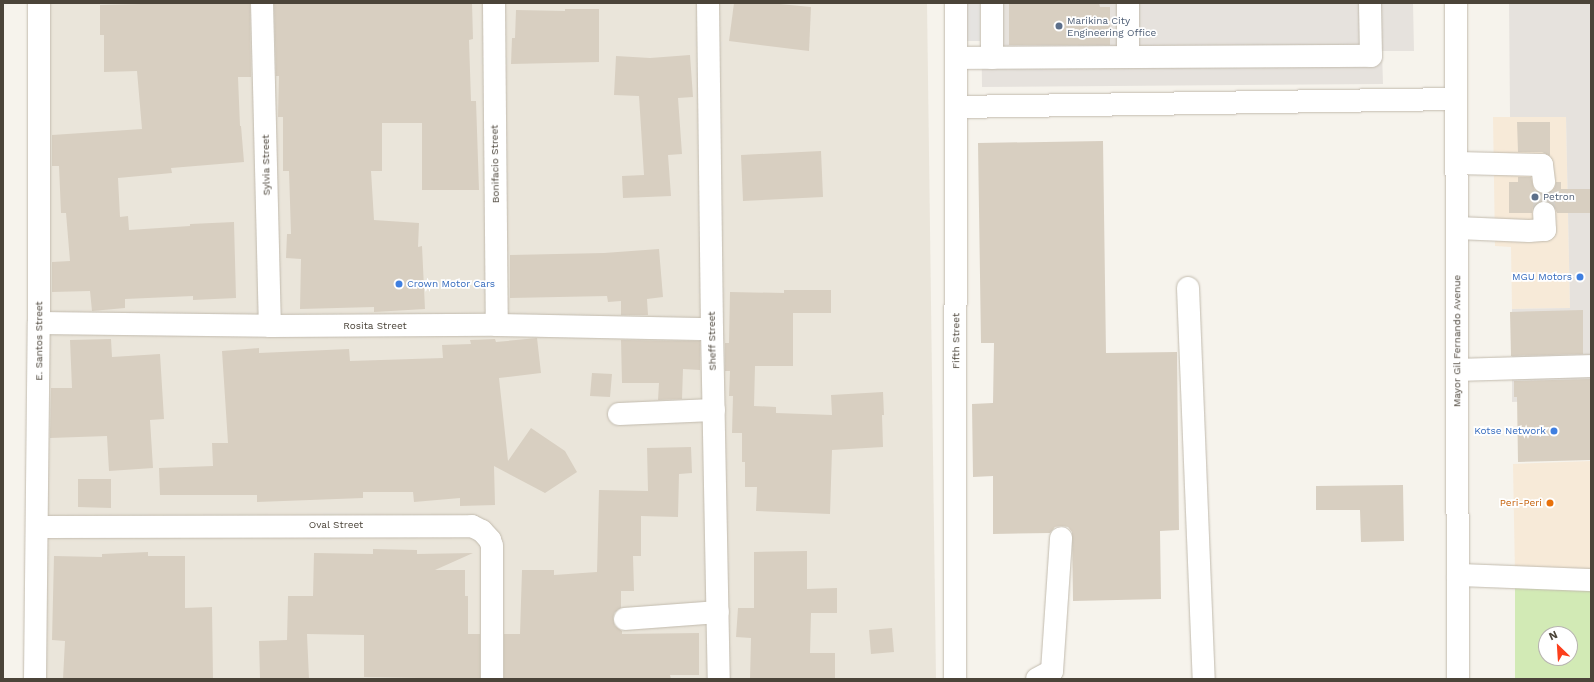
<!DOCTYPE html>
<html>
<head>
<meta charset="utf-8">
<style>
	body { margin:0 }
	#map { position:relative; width:1594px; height:682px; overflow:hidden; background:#f6f3ec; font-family:"Work Sans",sans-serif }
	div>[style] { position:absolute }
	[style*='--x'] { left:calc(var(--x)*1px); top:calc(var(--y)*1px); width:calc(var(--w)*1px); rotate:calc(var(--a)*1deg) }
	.residential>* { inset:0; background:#eae5da }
	.commercial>* { inset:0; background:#f7ead8 }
	.industrial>* { inset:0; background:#e6e2dd }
	.green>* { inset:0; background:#d2eab5 }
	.parking>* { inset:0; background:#e5e3e0 }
	.building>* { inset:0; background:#d8cfc1 }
	.minor-tunnel>* { height:22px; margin-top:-11px; transform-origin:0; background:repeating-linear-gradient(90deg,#d4d0c8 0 22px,transparent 0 33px) }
	.roads { filter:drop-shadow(0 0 1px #c2bbae) drop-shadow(0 0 1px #c2bbae) }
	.minor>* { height:22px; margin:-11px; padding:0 11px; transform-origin:11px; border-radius:11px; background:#fff }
	.dots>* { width:11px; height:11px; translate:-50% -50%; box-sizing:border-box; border:2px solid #fff; border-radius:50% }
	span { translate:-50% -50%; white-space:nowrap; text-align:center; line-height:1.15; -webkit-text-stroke:3.5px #fff; paint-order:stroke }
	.service-label { font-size:10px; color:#4e5e75 }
	.left { translate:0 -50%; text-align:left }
	.street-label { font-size:10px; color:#4b4439 }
	.shop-label { font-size:10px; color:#366cbe }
	.right { translate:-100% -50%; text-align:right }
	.food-label { font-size:10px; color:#c56008 }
	.frame { position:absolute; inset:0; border:4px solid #4b4439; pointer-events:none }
	.north { position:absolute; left:1538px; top:626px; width:40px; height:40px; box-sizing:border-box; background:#fff; border:1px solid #b7b4b0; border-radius:50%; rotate:335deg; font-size:11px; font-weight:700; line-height:16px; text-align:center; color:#4b4439 }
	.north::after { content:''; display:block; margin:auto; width:14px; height:18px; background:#fc3f1d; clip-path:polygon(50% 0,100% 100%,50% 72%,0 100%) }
</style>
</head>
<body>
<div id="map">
	<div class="residential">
		<div style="clip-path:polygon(34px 3px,927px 3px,936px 679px,44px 679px)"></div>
	</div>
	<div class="commercial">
		<div style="clip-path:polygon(1493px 117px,1566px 117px,1570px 308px,1512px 309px,1511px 247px,1495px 246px)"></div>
		<div style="clip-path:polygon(1591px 461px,1591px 573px,1515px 575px,1513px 464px)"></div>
	</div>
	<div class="industrial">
		<div style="clip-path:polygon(981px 3px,1413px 3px,1414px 51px,1382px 51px,1383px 84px,982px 87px)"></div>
		<div style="clip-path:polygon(1509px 3px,1591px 3px,1591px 399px,1512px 402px,1512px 309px,1570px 308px,1566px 117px,1510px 117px)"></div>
	</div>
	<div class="green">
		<div style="clip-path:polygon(evenodd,1591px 573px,1591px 679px,1515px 679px,1515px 575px,1591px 573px,1546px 634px,1570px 634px,1570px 658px,1546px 658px,1546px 634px)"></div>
	</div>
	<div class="parking">
		<div style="clip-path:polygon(963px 3px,980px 3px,980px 41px,963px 41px)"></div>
	</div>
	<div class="building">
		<div style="clip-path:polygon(183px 3px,250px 3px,251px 77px,238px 77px,240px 126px,241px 126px,244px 162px,171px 168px,172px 173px,118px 178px,120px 217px,128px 216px,129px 230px,190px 226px,190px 224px,234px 222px,236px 298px,193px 300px,193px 296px,125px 299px,125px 308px,92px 311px,90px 291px,52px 292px,52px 262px,70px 261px,66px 213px,61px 213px,59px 166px,52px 166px,52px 135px,142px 129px,137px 71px,104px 72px,104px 35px,100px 35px,100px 5px)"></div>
		<div style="clip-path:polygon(274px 3px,472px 3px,473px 39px,469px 40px,471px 101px,476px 101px,479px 190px,422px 190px,422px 123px,382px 123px,382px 171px,371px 171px,374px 220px,419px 223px,418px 247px,422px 246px,425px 309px,374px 312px,374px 307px,300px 309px,301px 259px,286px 258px,287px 234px,291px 234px,289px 171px,283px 171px,283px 117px,278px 117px,279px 76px,276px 76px)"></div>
		<div style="clip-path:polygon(734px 3px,769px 3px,811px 7px,809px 51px,729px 41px)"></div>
		<div style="clip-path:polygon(1009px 3px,1099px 3px,1100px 7px,1110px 7px,1110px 45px,1009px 45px)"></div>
		<div style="clip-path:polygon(565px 9px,599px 9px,599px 62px,511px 64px,512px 38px,515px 38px,516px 10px,565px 11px)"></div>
		<div style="clip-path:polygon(690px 55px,693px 97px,678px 98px,682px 154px,668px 155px,671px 196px,623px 198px,622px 176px,644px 175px,639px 96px,614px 95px,616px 56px,650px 58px)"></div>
		<div style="clip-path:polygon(1517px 122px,1550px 122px,1550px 156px,1542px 152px,1518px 152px)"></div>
		<div style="clip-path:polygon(1103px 141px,1106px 353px,1177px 352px,1179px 530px,1160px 531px,1161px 599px,1073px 601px,1072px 532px,1068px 527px,1061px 526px,1055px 527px,1050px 533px,993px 534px,993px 476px,973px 477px,972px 404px,993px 403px,994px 343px,981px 343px,978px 143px)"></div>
		<div style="clip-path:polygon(821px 151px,823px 197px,743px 201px,741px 155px)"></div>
		<div style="clip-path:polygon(1518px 177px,1531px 177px,1534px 189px,1539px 194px,1546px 194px,1551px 192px,1555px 187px,1556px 182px,1561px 182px,1561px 189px,1591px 189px,1591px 213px,1557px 213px,1554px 206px,1550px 202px,1544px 201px,1537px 203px,1533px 207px,1532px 213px,1509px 213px,1509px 182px,1518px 182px)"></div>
		<div style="clip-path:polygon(659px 249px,663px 297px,647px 299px,648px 315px,621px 315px,621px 301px,608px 302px,607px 296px,510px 298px,510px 255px,604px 253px)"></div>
		<div style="clip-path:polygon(784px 290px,831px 290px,831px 313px,793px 313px,793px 366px,755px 366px,754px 406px,776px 407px,776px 413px,832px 415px,831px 395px,883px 392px,884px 415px,882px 415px,883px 447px,832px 450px,830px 514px,756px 511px,757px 487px,745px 487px,745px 462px,742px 462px,742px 433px,732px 433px,733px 396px,729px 396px,730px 371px,725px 371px,725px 343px,729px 343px,730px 292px,784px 293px)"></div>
		<div style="clip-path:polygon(1583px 310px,1583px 354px,1511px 356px,1510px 312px)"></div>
		<div style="clip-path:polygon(537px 338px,541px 373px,499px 378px,508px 461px,531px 428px,565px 451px,577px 472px,545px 493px,494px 466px,495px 505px,460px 506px,460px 498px,414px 502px,413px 492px,363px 492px,363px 498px,257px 502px,257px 495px,160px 495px,159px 468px,213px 466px,212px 443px,228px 443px,222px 351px,259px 348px,259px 353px,349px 349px,350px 361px,443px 358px,442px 345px,471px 344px,470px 340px,495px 339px,496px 342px)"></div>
		<div style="clip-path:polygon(111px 339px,112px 357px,160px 354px,164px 419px,150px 420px,153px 468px,109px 471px,107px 436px,50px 438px,51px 388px,72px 388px,70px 340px)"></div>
		<div style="clip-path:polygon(621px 340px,700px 341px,700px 370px,683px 369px,682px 399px,658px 400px,659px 383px,622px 383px)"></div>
		<div style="clip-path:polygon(592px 373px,612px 374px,610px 397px,590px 396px)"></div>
		<div style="clip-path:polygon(1591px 379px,1591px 460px,1518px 462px,1517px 397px,1514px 397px,1514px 381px)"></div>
		<div style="clip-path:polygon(691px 447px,692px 473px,679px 474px,678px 517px,641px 516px,641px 556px,633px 556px,634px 591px,621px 591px,621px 608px,614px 613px,613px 620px,615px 626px,622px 631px,622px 634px,699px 633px,699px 675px,670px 675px,671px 679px,504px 679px,504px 634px,520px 634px,522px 570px,554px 570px,554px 575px,597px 572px,599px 490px,648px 491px,647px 448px)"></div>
		<div style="clip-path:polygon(78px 479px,111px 479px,111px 508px,78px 507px)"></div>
		<div style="clip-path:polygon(1403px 485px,1404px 541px,1361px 542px,1360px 510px,1316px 510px,1316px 486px)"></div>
		<div style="clip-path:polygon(373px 549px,417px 550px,417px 554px,473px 553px,435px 570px,465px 570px,465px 596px,468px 596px,468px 634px,480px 634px,480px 679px,364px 677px,364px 635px,307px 634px,309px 679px,260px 679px,259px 641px,287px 640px,288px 596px,313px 596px,314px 553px,373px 554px)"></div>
		<div style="clip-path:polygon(807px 551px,807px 589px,837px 588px,837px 613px,811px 613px,810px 653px,835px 653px,835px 679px,750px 679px,751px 638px,736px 637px,738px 608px,754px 608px,754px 552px)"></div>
		<div style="clip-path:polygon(148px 552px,148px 556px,185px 556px,185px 608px,212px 607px,213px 679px,63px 679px,65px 641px,52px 640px,54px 556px,102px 557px,102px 554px)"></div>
		<div style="clip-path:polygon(892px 628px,894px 652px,871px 654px,869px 630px)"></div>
	</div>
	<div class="minor-tunnel">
		<div style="--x:1544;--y:213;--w:31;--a:-90"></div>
	</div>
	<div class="roads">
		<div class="minor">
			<div style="--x:262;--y:3;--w:323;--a:88.6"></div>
			<div style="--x:494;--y:3;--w:322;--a:89.5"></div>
			<div style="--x:708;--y:3;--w:326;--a:89.3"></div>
			<div style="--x:712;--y:329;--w:350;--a:88.9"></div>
			<div style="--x:992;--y:3;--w:55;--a:90"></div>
			<div style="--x:1456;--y:3;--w:676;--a:89.83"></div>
			<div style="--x:1128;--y:57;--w:54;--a:-90"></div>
			<div style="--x:956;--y:58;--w:415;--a:-0.3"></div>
			<div style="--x:1371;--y:56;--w:53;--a:-91.1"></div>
			<div style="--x:956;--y:107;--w:500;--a:-0.92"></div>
			<div style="--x:1456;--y:163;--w:86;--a:1.3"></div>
			<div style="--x:1542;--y:165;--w:17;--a:83"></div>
			<div style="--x:1457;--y:228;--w:72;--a:2.4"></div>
			<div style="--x:1529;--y:231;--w:16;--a:-4"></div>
			<div style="--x:1545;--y:230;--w:17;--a:-93"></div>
			<div style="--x:1188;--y:288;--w:391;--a:87.7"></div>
			<div style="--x:39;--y:323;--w:231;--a:0.7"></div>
			<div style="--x:270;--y:326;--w:227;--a:-0.3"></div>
			<div style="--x:497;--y:325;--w:215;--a:1.1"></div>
			<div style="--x:1458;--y:370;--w:133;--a:-1.7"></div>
			<div style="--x:619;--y:414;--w:95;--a:-2.4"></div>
			<div style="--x:38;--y:527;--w:434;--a:-0.1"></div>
			<div style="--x:472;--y:526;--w:11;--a:27"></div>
			<div style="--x:482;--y:531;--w:12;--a:48"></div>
			<div style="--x:490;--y:540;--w:6;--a:72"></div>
			<div style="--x:492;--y:546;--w:133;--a:90"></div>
			<div style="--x:1458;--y:575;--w:133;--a:2.2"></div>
			<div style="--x:625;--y:619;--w:93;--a:-4.3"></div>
			<div style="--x:35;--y:679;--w:356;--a:-89.4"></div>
			<div style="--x:39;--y:323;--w:320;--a:-90"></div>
			<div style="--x:955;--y:679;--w:676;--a:-89.92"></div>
			<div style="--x:1037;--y:679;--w:17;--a:-28"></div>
			<div style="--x:1052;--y:671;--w:133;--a:-86.1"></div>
		</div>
	</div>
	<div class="dots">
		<div style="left:1059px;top:26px;background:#5c6f8a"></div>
		<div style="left:1535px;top:197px;background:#5c6f8a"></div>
		<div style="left:1580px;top:277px;background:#3f7fe0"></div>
		<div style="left:399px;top:284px;background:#3f7fe0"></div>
		<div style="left:1554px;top:431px;background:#3f7fe0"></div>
		<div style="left:1550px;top:503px;background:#e8710a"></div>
	</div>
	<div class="service-label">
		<span class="left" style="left:1067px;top:26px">Marikina City<br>Engineering Office</span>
		<span class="left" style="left:1543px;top:197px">Petron</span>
	</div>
	<div class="street-label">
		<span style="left:495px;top:164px;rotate:-91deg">Bonifacio Street</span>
		<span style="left:266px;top:165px;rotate:-91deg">Sylvia Street</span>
		<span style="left:375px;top:326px">Rosita Street</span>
		<span style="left:39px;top:341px;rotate:-90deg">E. Santos Street</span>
		<span style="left:712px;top:341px;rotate:-91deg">Sheff Street</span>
		<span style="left:956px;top:341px;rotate:-90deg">Fifth Street</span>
		<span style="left:1457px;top:341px;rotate:-90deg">Mayor Gil Fernando Avenue</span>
		<span style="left:336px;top:525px">Oval Street</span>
	</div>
	<div class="shop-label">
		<span class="right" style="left:1572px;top:277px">MGU Motors</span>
		<span class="left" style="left:407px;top:284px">Crown Motor Cars</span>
		<span class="right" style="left:1546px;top:431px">Kotse Network</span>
	</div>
	<div class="food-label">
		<span class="right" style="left:1542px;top:503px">Peri-Peri</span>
	</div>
	<div class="frame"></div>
	<div class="north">N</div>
</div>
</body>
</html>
